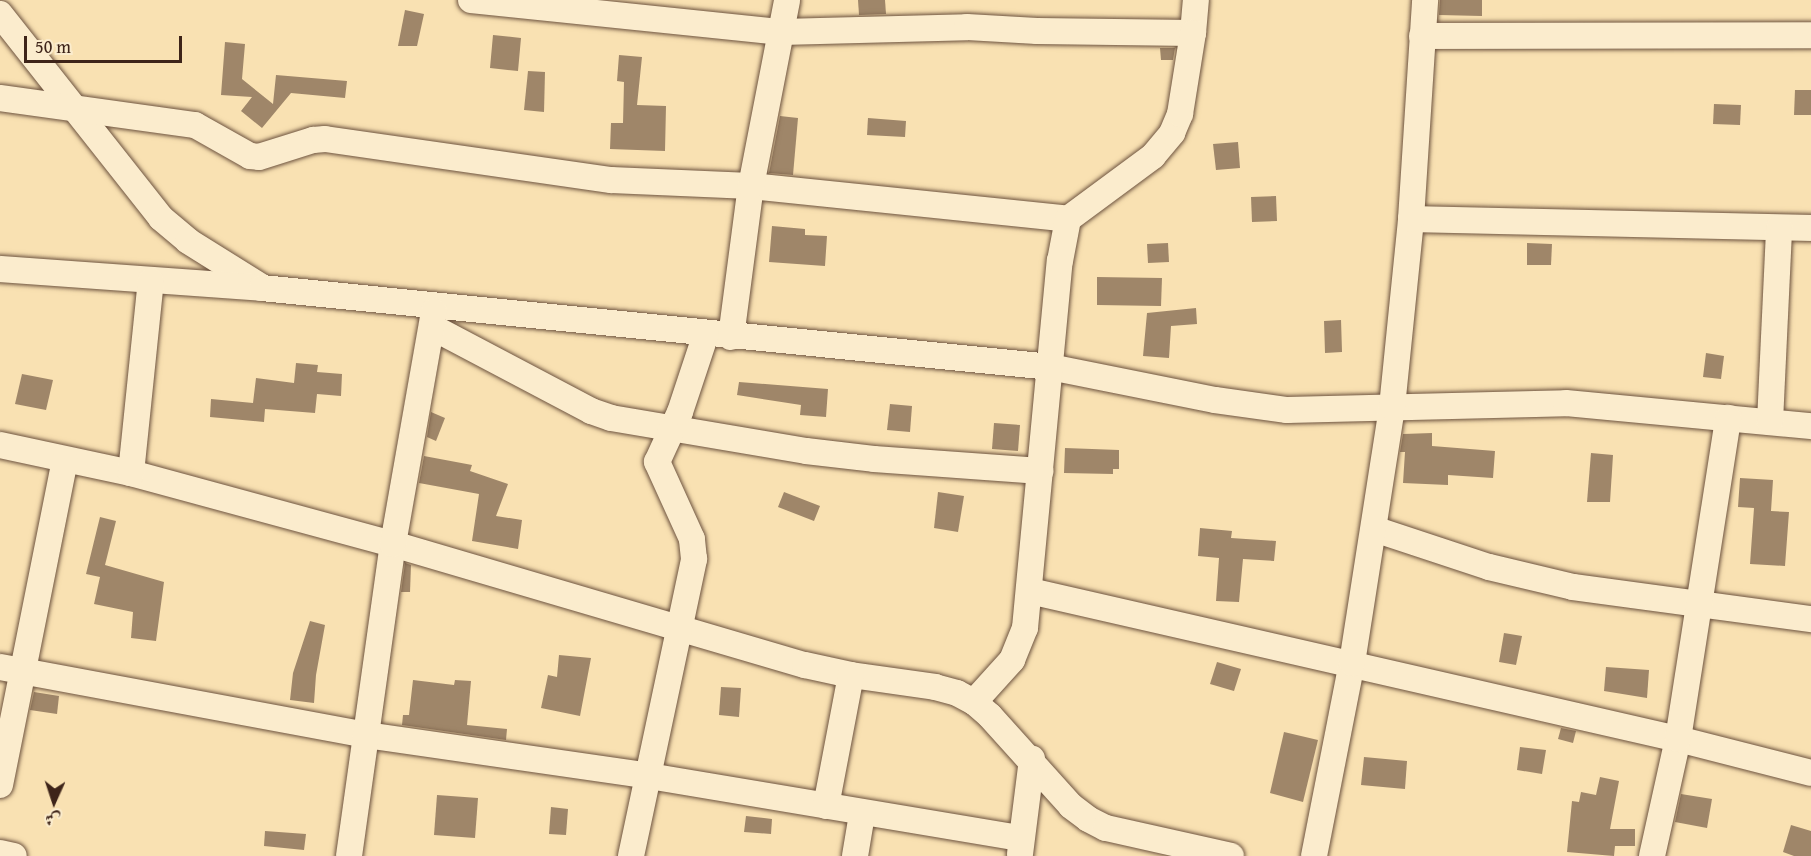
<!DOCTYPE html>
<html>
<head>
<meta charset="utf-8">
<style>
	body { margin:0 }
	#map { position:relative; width:1811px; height:856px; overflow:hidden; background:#f9e1b2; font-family:"Gentium Book Plus",Amiri,serif }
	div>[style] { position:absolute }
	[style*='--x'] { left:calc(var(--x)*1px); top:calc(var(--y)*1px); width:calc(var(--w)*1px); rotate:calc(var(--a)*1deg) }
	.building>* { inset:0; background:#9f8669 }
	.roads { filter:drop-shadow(0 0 2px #6d533f) drop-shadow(0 0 2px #6d533f) }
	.minor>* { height:26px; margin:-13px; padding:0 13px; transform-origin:13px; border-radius:13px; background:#fbeccd }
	span { translate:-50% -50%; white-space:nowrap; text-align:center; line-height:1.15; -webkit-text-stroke:5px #fbeccd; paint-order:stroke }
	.north { position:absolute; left:24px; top:772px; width:60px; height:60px; -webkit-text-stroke:4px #fbeccd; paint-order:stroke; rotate:183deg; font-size:16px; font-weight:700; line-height:24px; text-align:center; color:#3e2419 }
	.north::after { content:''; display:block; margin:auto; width:21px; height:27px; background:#3e2419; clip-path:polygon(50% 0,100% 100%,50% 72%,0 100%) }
	.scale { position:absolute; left:24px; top:36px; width:158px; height:27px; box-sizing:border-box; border:3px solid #3e2419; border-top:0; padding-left:8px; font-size:18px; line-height:21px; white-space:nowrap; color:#3e2419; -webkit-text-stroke:4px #fbeccd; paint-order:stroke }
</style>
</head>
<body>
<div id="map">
	<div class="building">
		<div style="clip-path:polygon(858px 0,885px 0,886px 14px,859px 15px)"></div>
		<div style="clip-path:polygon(1440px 0,1482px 0,1482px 16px,1439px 15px)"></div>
		<div style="clip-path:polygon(405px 10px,424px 14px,417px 46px,398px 46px)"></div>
		<div style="clip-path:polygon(493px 35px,521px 38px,518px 71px,490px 68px)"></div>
		<div style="clip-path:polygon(225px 42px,245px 44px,242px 79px,273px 104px,276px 75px,347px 81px,345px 98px,291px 93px,262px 128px,241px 111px,252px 97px,221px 95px)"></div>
		<div style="clip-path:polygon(1160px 48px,1175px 48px,1173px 60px,1161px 60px)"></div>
		<div style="clip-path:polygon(619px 55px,642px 57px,637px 105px,666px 106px,665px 151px,610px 149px,611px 123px,623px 123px,624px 82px,617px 81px)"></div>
		<div style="clip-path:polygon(528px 71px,545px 72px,544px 112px,524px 110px)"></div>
		<div style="clip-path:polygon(1795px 90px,1811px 90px,1811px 115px,1794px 115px)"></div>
		<div style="clip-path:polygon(1714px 104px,1741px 105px,1740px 125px,1713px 124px)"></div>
		<div style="clip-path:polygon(780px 116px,798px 118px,793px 175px,769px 173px)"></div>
		<div style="clip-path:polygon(868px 118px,906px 121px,905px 137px,867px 135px)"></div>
		<div style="clip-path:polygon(1238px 142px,1240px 168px,1216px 170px,1213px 144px)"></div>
		<div style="clip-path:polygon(1276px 196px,1277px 221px,1252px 222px,1251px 197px)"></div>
		<div style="clip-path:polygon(772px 226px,805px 229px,805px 235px,827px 236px,825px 266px,769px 262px)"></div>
		<div style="clip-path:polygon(1168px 243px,1169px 262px,1148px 263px,1147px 244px)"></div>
		<div style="clip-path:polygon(1527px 243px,1552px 244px,1551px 265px,1527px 265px)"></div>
		<div style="clip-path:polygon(1097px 277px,1162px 278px,1161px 306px,1097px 305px)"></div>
		<div style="clip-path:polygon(1196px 308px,1197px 324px,1171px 326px,1169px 358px,1143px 356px,1147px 313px)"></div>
		<div style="clip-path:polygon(1341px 320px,1342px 352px,1325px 353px,1324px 321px)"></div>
		<div style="clip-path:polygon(1706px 353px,1724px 356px,1721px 379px,1703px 377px)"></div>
		<div style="clip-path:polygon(296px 363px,318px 365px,317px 372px,342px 374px,341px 396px,317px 394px,315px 413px,265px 409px,264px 422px,210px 417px,211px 399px,253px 403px,256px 378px,294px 383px)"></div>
		<div style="clip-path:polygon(22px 374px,53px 380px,46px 410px,15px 404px)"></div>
		<div style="clip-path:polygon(739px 382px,828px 389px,826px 417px,800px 415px,801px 405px,737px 395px)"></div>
		<div style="clip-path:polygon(890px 404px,912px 406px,910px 432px,887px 430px)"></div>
		<div style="clip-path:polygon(431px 412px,445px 418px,436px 441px,427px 437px)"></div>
		<div style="clip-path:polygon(994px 423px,1020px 425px,1018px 451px,992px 449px)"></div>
		<div style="clip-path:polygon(1432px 433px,1432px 446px,1495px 451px,1493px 478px,1448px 475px,1448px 485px,1403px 483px,1405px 452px,1400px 452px,1403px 434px)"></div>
		<div style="clip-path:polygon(1065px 448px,1119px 450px,1119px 469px,1113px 469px,1113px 474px,1064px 473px)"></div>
		<div style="clip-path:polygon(1591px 453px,1613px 455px,1610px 502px,1587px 502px)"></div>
		<div style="clip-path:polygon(424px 456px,472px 465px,470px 471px,508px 484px,496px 516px,522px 520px,518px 549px,472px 541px,479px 494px,419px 483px)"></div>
		<div style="clip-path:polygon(1740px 478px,1773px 480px,1771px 511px,1789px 512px,1785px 566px,1750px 564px,1754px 508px,1738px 507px)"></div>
		<div style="clip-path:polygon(784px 492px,820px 506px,814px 521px,778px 507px)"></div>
		<div style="clip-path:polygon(938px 492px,964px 496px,958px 532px,934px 528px)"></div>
		<div style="clip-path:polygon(100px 517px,116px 521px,105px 565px,164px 582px,156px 641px,131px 638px,133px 612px,94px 604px,100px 577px,86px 574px)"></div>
		<div style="clip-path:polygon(1200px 528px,1232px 531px,1231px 538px,1276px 541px,1274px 561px,1243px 559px,1239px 602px,1216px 601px,1219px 558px,1198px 556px)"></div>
		<div style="clip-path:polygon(405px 563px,411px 565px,410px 592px,401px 592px)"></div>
		<div style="clip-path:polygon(310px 621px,325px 625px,316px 675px,314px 703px,290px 700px,293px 673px)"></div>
		<div style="clip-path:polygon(1504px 633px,1522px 636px,1516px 665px,1499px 662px)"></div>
		<div style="clip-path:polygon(559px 655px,591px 658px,580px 716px,541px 708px,548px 675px,557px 677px)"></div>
		<div style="clip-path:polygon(1217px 662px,1241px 669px,1234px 691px,1210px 684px)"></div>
		<div style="clip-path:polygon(1606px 667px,1649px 670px,1647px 698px,1604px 691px)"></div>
		<div style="clip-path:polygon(413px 680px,454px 685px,455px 680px,471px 681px,467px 725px,507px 729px,506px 740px,402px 725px,403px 715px,409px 715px)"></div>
		<div style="clip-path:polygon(721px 687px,741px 688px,739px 717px,719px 715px)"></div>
		<div style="clip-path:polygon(34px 692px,59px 696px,57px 714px,30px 710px)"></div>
		<div style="clip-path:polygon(1561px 728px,1576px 731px,1573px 743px,1558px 739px)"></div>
		<div style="clip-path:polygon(1284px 732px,1318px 740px,1303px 802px,1270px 793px)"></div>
		<div style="clip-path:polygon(1520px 747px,1546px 750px,1542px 774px,1517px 770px)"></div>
		<div style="clip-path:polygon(1364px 757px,1407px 761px,1405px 789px,1361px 785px)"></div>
		<div style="clip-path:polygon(1600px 777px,1619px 781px,1610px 829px,1635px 829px,1635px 846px,1615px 846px,1614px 856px,1567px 852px,1572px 801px,1579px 802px,1581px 792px,1596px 795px)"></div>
		<div style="clip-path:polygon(1681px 794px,1712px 799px,1707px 828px,1675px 822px)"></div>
		<div style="clip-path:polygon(437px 795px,478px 798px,475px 838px,434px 835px)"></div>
		<div style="clip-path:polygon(551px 807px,568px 809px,566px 835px,549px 834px)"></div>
		<div style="clip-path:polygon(746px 816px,772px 819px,771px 834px,744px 832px)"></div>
		<div style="clip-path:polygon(1791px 825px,1811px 831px,1811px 856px,1794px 856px,1783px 852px)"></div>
		<div style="clip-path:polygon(265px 831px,306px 834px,304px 850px,264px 846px)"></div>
	</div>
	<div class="roads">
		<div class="minor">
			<div style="--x:471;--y:0;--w:312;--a:5.9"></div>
			<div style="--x:781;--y:32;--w:186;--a:-1.5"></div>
			<div style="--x:967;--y:27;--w:70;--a:3.3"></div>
			<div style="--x:1037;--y:31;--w:156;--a:0.7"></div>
			<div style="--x:1193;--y:33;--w:33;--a:-85"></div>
			<div style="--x:0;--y:14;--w:260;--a:51.7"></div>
			<div style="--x:161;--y:218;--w:35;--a:40"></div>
			<div style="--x:188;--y:241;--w:85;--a:32"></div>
			<div style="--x:1422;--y:36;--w:389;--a:-0.1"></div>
			<div style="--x:0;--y:98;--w:197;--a:7.9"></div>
			<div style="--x:195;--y:125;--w:63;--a:29.4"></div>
			<div style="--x:250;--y:156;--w:9;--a:6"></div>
			<div style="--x:259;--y:157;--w:57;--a:-17.5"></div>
			<div style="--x:313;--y:140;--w:12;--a:-5"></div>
			<div style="--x:325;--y:139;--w:289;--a:8.2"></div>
			<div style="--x:611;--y:180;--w:140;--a:2.5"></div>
			<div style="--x:751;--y:186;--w:319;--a:5.9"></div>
			<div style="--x:1068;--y:219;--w:106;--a:-36.5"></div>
			<div style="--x:1153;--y:156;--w:30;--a:-50"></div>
			<div style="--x:1172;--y:133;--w:21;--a:-67"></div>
			<div style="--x:1180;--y:114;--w:82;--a:-80.9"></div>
			<div style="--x:1411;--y:219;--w:400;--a:1.3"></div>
			<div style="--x:0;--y:269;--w:263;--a:4.1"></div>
			<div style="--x:262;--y:288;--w:792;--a:5.72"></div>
			<div style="--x:1050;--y:367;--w:168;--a:11.3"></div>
			<div style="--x:1215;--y:400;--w:73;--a:7.9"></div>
			<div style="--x:1287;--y:410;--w:279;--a:-1.4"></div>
			<div style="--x:1566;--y:403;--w:246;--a:5.4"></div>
			<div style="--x:432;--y:327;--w:180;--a:27.8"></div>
			<div style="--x:591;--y:411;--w:21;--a:19"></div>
			<div style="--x:611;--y:418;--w:198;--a:9.6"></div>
			<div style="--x:806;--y:451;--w:68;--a:6.7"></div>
			<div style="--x:874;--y:459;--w:167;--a:4.1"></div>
			<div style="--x:731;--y:337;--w:152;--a:-82.5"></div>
			<div style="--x:751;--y:186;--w:189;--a:-79"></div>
			<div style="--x:1770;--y:422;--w:194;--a:-87.3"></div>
			<div style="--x:0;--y:445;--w:134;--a:12.1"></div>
			<div style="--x:131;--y:473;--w:271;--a:15.2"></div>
			<div style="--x:393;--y:544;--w:429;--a:16.4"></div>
			<div style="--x:805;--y:665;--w:47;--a:12.3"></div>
			<div style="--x:851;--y:675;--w:85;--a:8.1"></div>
			<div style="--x:935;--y:687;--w:23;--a:15"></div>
			<div style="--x:957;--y:693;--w:19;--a:28"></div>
			<div style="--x:974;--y:702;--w:21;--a:41"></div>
			<div style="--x:990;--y:716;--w:121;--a:48"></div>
			<div style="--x:1071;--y:806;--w:21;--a:37"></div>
			<div style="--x:1088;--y:819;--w:20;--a:27"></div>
			<div style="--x:1106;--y:828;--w:128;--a:12.6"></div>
			<div style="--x:131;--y:473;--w:193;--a:-84.1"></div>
			<div style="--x:1374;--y:529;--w:121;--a:18.3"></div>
			<div style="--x:1489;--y:567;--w:86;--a:13.4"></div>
			<div style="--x:1573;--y:587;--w:240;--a:7.7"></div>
			<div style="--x:1030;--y:591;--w:665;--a:12.87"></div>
			<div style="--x:1678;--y:739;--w:137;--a:14.3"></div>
			<div style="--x:0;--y:667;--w:372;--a:10.5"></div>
			<div style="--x:366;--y:735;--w:286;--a:8.2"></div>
			<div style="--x:649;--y:776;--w:377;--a:9.5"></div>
			<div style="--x:974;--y:702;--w:57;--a:-47.9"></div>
			<div style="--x:1012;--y:660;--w:35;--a:-68"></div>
			<div style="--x:1025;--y:628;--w:369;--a:-84.6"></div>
			<div style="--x:1060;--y:261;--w:43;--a:-79.2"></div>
			<div style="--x:0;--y:785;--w:331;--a:-78.7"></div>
			<div style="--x:826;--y:806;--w:133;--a:-79.2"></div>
			<div style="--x:0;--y:853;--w:14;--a:12"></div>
			<div style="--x:1020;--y:854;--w:96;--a:-82.8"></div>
			<div style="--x:349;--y:856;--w:315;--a:-82"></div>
			<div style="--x:393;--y:544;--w:236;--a:-80"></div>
			<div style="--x:631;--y:856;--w:304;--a:-78"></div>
			<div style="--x:694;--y:559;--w:20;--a:-96"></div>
			<div style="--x:692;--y:539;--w:85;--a:-114.4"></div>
			<div style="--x:657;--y:462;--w:55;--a:-65.3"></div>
			<div style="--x:680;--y:412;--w:82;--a:-71.6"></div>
			<div style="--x:855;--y:856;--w:43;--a:-80.5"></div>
			<div style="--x:1314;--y:856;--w:197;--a:-78.9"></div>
			<div style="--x:1352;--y:663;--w:259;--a:-81.1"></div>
			<div style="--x:1392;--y:407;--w:189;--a:-84.2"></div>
			<div style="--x:1411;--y:219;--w:219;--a:-86.3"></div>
			<div style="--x:1652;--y:856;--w:120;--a:-77.5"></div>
			<div style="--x:1678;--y:739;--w:325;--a:-81.1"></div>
		</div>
	</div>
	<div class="north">ش</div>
	<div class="scale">50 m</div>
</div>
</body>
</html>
